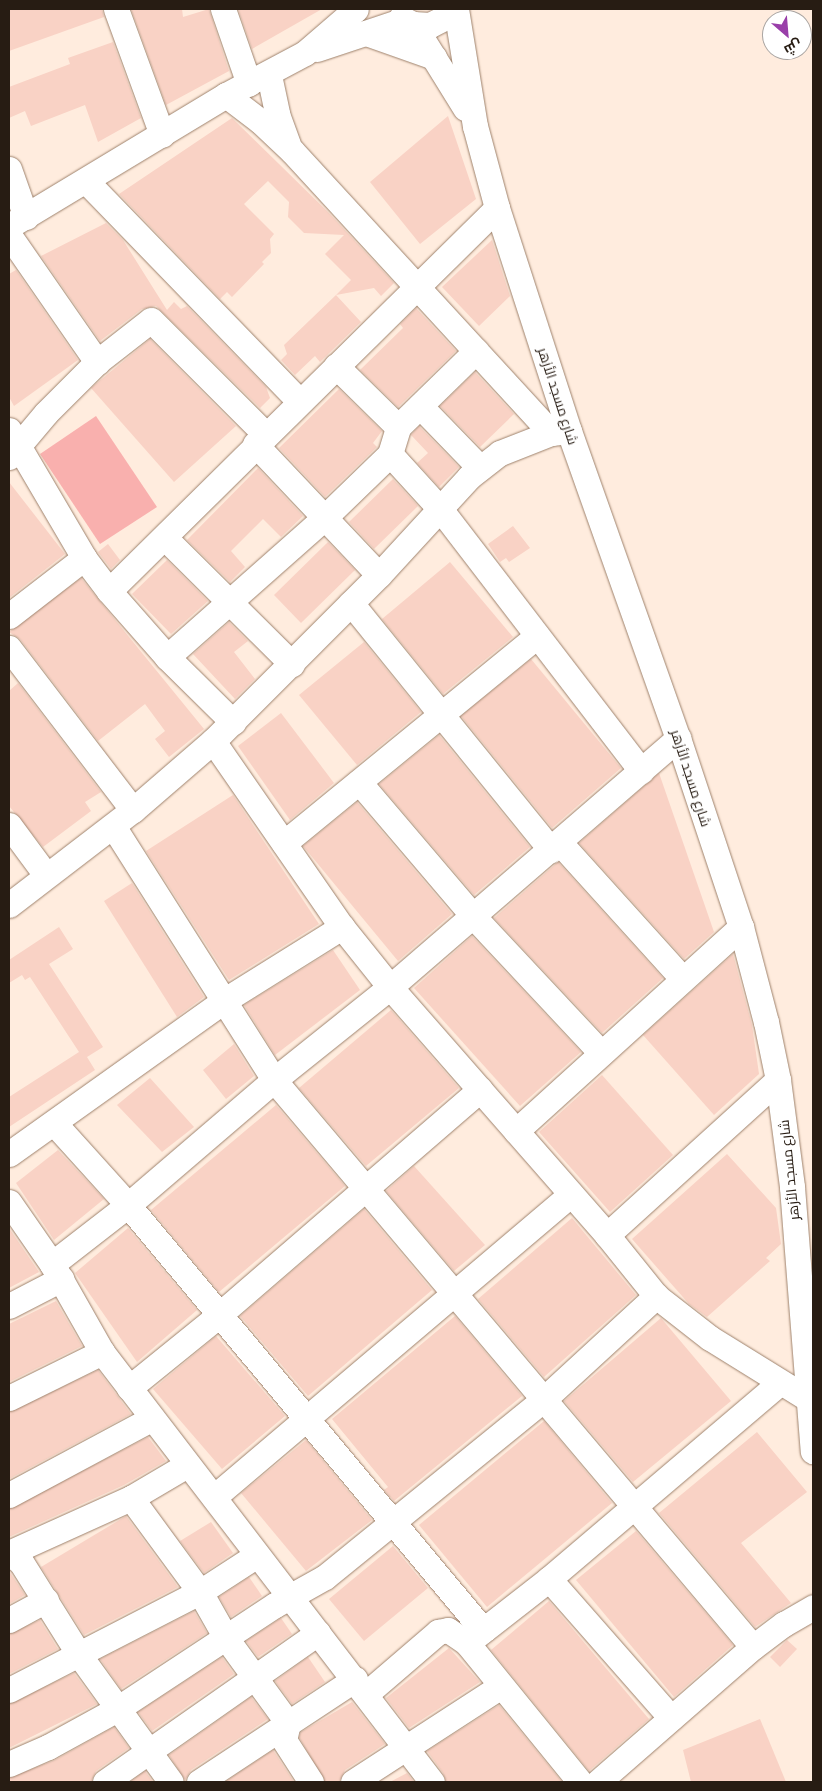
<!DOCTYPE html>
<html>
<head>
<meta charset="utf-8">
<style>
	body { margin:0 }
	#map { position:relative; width:822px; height:1791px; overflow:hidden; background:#ffecde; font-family:Commissioner,Cairo,sans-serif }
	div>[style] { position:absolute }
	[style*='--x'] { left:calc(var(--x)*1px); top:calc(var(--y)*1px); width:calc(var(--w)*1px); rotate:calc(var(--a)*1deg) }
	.green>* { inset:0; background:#f9b0ae }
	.building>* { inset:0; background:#f9d2c5 }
	.roads { filter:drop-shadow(0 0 1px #9e826c) drop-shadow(0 0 1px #9e826c) }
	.minor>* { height:25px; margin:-12.5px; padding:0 12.5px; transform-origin:12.5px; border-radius:12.5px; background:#fff }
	span { translate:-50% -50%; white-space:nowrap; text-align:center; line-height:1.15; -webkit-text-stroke:4px #fff; paint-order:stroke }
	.street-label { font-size:14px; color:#271c13 }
	.frame { position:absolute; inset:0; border:10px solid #271c13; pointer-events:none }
	.north { position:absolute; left:762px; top:10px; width:50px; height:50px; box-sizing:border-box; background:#fff; border:1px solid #a9a4a1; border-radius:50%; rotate:153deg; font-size:14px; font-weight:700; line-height:20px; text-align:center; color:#271c13 }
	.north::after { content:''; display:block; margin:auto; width:18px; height:22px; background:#993fa9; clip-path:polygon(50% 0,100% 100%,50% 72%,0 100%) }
</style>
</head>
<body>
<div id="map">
	<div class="green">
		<div style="clip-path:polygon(96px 416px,157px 507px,100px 544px,40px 454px)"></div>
	</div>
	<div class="building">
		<div style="clip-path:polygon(9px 9px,102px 9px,104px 17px,9px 51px)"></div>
		<div style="clip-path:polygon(131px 9px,182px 9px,183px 17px,209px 9px,229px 71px,166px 105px)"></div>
		<div style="clip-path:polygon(238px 9px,322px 9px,252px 49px)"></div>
		<div style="clip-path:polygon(113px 42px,141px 118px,98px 142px,85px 105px,31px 126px,25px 111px,9px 118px,9px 87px,70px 64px,68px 58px)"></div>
		<div style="clip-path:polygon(448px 116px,476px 199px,420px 244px,370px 182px)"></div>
		<div style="clip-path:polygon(232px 118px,328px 212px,394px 283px,381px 296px,374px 288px,336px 295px,351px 280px,325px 254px,344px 235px,304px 233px,288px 217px,289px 202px,268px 181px,244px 204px,274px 234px,270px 239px,271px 253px,262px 262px,264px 264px,232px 297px,227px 292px,220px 299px,119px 194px)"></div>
		<div style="clip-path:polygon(106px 223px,123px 240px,167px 310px,174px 302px,181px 309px,187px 306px,266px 387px,270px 398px,260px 408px,156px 306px,142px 309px,100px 341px,41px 256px)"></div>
		<div style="clip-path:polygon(492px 240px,510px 296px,479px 326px,442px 287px)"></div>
		<div style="clip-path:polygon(16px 270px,78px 360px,14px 406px,9px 397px,9px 274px)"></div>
		<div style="clip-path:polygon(336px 295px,361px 322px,320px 362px,315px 356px,295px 375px,281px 360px,287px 354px,284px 345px)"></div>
		<div style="clip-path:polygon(416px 308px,456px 351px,398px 407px,360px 370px,403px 328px,400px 324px)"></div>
		<div style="clip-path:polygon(150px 339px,236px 426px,174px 482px,91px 388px)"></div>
		<div style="clip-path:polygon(475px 372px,514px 414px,480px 447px,440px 406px)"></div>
		<div style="clip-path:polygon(339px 389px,382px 431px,373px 443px,377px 447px,325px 497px,279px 448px)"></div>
		<div style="clip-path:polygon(419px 426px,459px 467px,439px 487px,417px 463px,428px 453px,411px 435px)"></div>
		<div style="clip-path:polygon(258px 468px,303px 516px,281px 537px,263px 519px,231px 551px,245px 567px,230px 582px,187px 540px)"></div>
		<div style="clip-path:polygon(393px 479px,418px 506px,374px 549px,349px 522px)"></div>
		<div style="clip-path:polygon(9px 482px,65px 554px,9px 598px)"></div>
		<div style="clip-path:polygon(513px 526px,530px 548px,509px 562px,506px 558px,500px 562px,488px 544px)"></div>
		<div style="clip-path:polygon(328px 542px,355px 570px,301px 623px,274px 595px)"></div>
		<div style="clip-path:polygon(108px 544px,120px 560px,111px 569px,98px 552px)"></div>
		<div style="clip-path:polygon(167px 560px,208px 601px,171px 634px,132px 594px)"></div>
		<div style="clip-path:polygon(450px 562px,513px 637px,443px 694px,382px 619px)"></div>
		<div style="clip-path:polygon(81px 578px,204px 729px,169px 757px,155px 739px,165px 731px,145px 704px,98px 741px,20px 639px,9px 632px)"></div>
		<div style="clip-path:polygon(229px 622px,248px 641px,234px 652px,255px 679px,235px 699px,193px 654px)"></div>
		<div style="clip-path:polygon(364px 642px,421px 712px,357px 765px,299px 695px)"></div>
		<div style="clip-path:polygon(531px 659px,621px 768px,552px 828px,461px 716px)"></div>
		<div style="clip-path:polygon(18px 683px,101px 792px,85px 802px,91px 811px,43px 847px,9px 806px,9px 691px)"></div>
		<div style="clip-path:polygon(281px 713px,334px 783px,290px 820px,238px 746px)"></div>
		<div style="clip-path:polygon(439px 735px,530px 847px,474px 895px,379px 784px)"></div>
		<div style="clip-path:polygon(659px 773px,714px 932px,684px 959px,579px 843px)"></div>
		<div style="clip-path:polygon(233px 795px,319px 924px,229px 980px,146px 851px)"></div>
		<div style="clip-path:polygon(357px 802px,452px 914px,398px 961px,303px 846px)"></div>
		<div style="clip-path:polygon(558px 862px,663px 978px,602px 1033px,494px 918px)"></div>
		<div style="clip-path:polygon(132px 883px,204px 997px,177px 1017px,104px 901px)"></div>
		<div style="clip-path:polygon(59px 927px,73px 949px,49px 964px,103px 1047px,87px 1057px,95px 1070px,9px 1127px,9px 1097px,79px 1052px,30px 977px,25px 980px,22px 975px,9px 983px,9px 960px)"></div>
		<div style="clip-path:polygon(472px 936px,581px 1052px,520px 1106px,414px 988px)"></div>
		<div style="clip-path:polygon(333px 950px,360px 990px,275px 1055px,244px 1005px)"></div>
		<div style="clip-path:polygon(733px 954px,752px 1025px,759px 1074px,714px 1115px,643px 1035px)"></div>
		<div style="clip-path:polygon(391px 1010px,459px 1088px,366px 1166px,299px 1088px)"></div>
		<div style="clip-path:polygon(234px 1044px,254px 1076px,226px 1099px,203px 1070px)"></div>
		<div style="clip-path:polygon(602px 1075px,673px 1155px,610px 1212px,539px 1132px)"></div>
		<div style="clip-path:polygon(150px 1078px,194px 1127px,162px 1152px,117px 1105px)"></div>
		<div style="clip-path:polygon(276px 1105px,345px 1186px,219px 1292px,151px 1210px)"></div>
		<div style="clip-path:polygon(58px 1150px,104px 1199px,54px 1240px,16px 1183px)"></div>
		<div style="clip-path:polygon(727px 1154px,776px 1208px,781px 1244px,766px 1258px,770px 1261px,707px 1317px,689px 1304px,632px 1239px)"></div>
		<div style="clip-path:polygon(414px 1166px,485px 1245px,454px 1271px,386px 1191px)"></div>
		<div style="clip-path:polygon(364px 1209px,432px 1290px,308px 1396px,240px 1316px)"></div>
		<div style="clip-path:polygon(572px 1218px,636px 1295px,544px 1377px,478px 1299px)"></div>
		<div style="clip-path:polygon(9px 1228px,39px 1272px,9px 1288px)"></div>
		<div style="clip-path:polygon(128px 1228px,197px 1310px,137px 1362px,75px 1273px)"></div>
		<div style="clip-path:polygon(56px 1301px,82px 1346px,9px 1382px,9px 1324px)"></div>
		<div style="clip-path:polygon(455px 1316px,522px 1396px,394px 1501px,384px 1490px,388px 1487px,332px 1419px)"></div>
		<div style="clip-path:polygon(661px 1318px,731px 1401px,633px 1482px,564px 1401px)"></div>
		<div style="clip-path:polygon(216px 1336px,285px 1416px,222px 1469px,153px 1389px)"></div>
		<div style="clip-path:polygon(98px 1370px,131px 1414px,9px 1479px,9px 1412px)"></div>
		<div style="clip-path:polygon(544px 1421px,612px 1503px,487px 1607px,419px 1525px)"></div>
		<div style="clip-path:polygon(757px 1432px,807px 1492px,741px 1543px,791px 1603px,755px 1627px,659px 1513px)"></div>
		<div style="clip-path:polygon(148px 1437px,166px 1461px,124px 1485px,9px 1537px,9px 1509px)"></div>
		<div style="clip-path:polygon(306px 1440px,372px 1520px,306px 1571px,241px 1493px)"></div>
		<div style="clip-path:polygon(126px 1516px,178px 1587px,84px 1635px,41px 1567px)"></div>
		<div style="clip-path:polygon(211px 1522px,233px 1553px,204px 1573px,180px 1541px)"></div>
		<div style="clip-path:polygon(636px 1531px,733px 1645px,674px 1697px,576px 1580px)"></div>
		<div style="clip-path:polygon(393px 1546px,428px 1588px,364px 1641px,329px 1599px)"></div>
		<div style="clip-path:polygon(9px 1571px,25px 1595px,9px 1604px)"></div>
		<div style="clip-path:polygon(249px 1577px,262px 1596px,231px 1617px,219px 1597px)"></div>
		<div style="clip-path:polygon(549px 1601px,649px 1719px,589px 1771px,491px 1650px)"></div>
		<div style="clip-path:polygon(194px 1611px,207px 1633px,121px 1689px,100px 1659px)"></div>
		<div style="clip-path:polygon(281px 1618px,292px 1634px,258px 1657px,246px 1641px)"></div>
		<div style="clip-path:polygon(40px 1620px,58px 1649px,9px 1674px,9px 1634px)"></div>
		<div style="clip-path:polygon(787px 1640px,797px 1649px,780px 1667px,770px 1657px)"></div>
		<div style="clip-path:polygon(449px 1648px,480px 1682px,409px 1728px,386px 1698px)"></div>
		<div style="clip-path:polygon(222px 1657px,234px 1674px,152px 1731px,138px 1712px)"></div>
		<div style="clip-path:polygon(308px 1657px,325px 1682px,292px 1704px,275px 1681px)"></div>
		<div style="clip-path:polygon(74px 1673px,97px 1704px,9px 1748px,9px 1704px)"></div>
		<div style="clip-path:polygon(251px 1697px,268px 1719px,191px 1770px,185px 1780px,169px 1755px)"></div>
		<div style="clip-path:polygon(352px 1702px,385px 1744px,345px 1770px,339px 1782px,325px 1782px,299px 1737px,301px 1732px)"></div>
		<div style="clip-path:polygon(499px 1705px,562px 1782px,446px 1782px,443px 1773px,427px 1751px)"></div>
		<div style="clip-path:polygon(760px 1719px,786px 1782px,691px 1782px,683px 1750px)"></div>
		<div style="clip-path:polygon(114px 1727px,129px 1748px,96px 1771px,91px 1782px,9px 1782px,9px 1778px,55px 1760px)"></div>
		<div style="clip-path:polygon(273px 1750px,294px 1782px,225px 1782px)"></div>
		<div style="clip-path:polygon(145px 1771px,153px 1782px,130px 1782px)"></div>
		<div style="clip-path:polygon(407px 1773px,414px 1782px,390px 1782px)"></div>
	</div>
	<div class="roads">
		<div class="minor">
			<div style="--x:116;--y:9;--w:134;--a:69.9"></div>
			<div style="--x:223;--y:9;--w:79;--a:70.9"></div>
			<div style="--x:456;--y:9;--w:119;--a:80.8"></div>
			<div style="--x:475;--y:126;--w:85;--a:75"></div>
			<div style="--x:497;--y:208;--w:234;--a:72.1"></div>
			<div style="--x:569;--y:431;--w:326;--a:70.5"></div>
			<div style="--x:678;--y:738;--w:199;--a:71.6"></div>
			<div style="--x:741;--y:927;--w:98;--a:75.3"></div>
			<div style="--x:766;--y:1022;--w:59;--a:78.3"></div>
			<div style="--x:778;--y:1080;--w:108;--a:82.5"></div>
			<div style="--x:792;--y:1187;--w:265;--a:85.5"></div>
			<div style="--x:401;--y:18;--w:13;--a:27"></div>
			<div style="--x:413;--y:24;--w:17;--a:3"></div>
			<div style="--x:430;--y:25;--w:18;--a:-27"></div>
			<div style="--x:446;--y:17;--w:10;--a:-53"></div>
			<div style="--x:413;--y:24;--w:99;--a:58.2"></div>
			<div style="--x:366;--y:33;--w:72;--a:19.4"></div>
			<div style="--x:317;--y:49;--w:92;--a:-18.4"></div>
			<div style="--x:269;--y:75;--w:40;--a:78"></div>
			<div style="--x:277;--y:114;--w:32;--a:70"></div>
			<div style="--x:226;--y:95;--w:43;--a:37.4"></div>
			<div style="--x:260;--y:121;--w:44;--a:43.2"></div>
			<div style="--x:292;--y:151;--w:383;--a:47.4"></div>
			<div style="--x:9;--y:169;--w:51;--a:70.5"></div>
			<div style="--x:86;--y:181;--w:306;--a:45.9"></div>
			<div style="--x:9;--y:226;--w:253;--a:-31.1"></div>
			<div style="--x:226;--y:95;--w:89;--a:-28"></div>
			<div style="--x:305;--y:53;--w:67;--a:-40.8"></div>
			<div style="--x:9;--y:235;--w:155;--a:55.3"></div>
			<div style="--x:336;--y:366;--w:87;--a:44.5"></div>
			<div style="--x:420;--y:406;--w:86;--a:45.9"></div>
			<div style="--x:9;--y:430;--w:148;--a:59.6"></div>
			<div style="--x:84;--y:558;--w:41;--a:52.9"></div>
			<div style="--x:109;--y:591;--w:88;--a:48.7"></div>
			<div style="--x:167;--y:657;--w:93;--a:44.6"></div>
			<div style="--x:255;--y:444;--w:180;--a:46.6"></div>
			<div style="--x:390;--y:454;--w:76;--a:47.7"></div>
			<div style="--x:441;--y:510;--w:329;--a:52.5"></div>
			<div style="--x:9;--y:457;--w:57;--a:-49.9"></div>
			<div style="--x:46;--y:413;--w:72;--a:-45"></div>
			<div style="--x:97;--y:362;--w:68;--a:-37.9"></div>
			<div style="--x:151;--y:320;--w:161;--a:45"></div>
			<div style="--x:165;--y:538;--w:179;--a:44.8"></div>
			<div style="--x:109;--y:591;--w:545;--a:-44.63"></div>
			<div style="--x:351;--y:603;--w:318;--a:51"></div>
			<div style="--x:9;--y:616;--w:95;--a:-37.7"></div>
			<div style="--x:9;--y:648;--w:204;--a:52.6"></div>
			<div style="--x:167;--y:657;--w:211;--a:-41.5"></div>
			<div style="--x:325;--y:517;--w:91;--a:-44.1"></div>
			<div style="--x:390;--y:454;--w:28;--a:-73"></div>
			<div style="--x:398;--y:427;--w:109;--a:-44.3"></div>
			<div style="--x:213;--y:741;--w:226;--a:55.3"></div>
			<div style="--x:342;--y:927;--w:77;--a:51.3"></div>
			<div style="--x:390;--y:987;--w:330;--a:48.8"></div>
			<div style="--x:607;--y:1235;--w:78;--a:51.2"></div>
			<div style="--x:359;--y:782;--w:175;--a:49.6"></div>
			<div style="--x:472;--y:915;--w:189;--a:46.9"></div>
			<div style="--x:9;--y:825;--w:62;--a:53.5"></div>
			<div style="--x:113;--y:826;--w:301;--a:57.6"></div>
			<div style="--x:274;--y:1080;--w:742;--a:49.81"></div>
			<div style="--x:284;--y:843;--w:327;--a:-39.3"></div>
			<div style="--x:560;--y:843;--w:182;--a:47.9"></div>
			<div style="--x:9;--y:905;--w:156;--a:-37.5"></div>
			<div style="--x:133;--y:810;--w:106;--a:-40.8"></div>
			<div style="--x:213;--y:741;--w:235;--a:-45"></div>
			<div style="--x:379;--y:575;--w:133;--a:-47.4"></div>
			<div style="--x:469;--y:477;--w:39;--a:-38"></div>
			<div style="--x:500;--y:453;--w:55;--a:-21.4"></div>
			<div style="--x:551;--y:433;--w:18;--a:-6"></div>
			<div style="--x:54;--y:1123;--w:110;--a:47.9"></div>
			<div style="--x:128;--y:1205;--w:554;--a:50.13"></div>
			<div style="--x:516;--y:1131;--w:304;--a:-42.2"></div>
			<div style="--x:9;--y:1154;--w:265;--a:-35.5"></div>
			<div style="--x:225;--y:1000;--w:138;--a:-32"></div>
			<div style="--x:9;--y:1202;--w:75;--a:55.3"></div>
			<div style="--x:52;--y:1264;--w:101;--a:60.4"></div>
			<div style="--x:102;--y:1352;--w:542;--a:52.5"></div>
			<div style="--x:607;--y:1235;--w:231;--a:-42.2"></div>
			<div style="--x:52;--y:1264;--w:96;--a:-37.8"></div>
			<div style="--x:128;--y:1205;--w:192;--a:-40.6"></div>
			<div style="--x:274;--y:1080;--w:149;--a:-38.7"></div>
			<div style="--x:390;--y:987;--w:381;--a:-40.8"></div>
			<div style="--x:9;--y:1306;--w:59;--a:-27.4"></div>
			<div style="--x:129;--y:1388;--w:116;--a:-39"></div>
			<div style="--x:219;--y:1315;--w:345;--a:-40.8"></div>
			<div style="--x:9;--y:1398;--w:104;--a:-26.3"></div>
			<div style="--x:9;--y:1495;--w:161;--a:-28.2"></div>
			<div style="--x:214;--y:1497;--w:468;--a:-40.3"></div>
			<div style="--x:131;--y:1498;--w:117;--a:53.7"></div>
			<div style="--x:200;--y:1592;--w:53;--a:60.5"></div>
			<div style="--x:226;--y:1638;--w:105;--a:53.9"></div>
			<div style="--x:288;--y:1723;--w:17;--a:103"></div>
			<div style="--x:284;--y:1740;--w:50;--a:57.3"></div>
			<div style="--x:9;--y:1553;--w:15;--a:37"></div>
			<div style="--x:21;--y:1562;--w:111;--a:57.9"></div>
			<div style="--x:80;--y:1656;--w:155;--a:54.2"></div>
			<div style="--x:9;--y:1553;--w:134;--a:-24.3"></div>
			<div style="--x:131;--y:1498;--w:65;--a:-30.5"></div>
			<div style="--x:549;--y:1579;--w:185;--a:48.7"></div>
			<div style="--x:9;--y:1620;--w:42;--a:-28.4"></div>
			<div style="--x:467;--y:1643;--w:104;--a:-38"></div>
			<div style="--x:549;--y:1579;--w:302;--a:-40.4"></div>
			<div style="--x:9;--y:1690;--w:215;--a:-27.2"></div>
			<div style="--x:200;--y:1592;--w:68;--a:-33"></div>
			<div style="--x:367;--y:1693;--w:94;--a:-40.7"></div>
			<div style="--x:438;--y:1632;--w:10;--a:-11"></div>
			<div style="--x:448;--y:1630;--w:23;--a:34"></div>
			<div style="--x:467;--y:1643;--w:179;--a:50.9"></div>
			<div style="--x:9;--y:1764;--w:43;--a:-23.6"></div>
			<div style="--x:48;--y:1747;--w:79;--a:-28.8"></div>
			<div style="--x:117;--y:1709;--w:189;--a:-33.4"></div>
			<div style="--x:275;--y:1605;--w:57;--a:-29.2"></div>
			<div style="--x:325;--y:1577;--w:281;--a:-39.1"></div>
			<div style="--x:543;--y:1400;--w:154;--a:-42.6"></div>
			<div style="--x:656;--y:1296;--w:68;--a:37.9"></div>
			<div style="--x:710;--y:1338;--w:118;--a:31.8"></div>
			<div style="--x:105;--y:1782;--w:260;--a:-35"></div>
			<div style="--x:199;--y:1782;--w:187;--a:-33.4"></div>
			<div style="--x:353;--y:1782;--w:176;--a:-33"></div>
			<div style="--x:598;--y:1782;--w:206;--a:-41.1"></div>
			<div style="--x:753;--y:1647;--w:39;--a:-37"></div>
			<div style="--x:784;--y:1624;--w:34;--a:-30"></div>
		</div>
	</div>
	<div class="street-label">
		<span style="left:558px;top:396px;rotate:72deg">شارع مسجد الأزهر</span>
		<span style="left:691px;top:778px;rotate:72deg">شارع مسجد الأزهر</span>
		<span style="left:789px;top:1170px;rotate:-96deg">شارع مسجد الأزهر</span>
	</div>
	<div class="frame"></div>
	<div class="north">ش</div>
</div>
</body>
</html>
